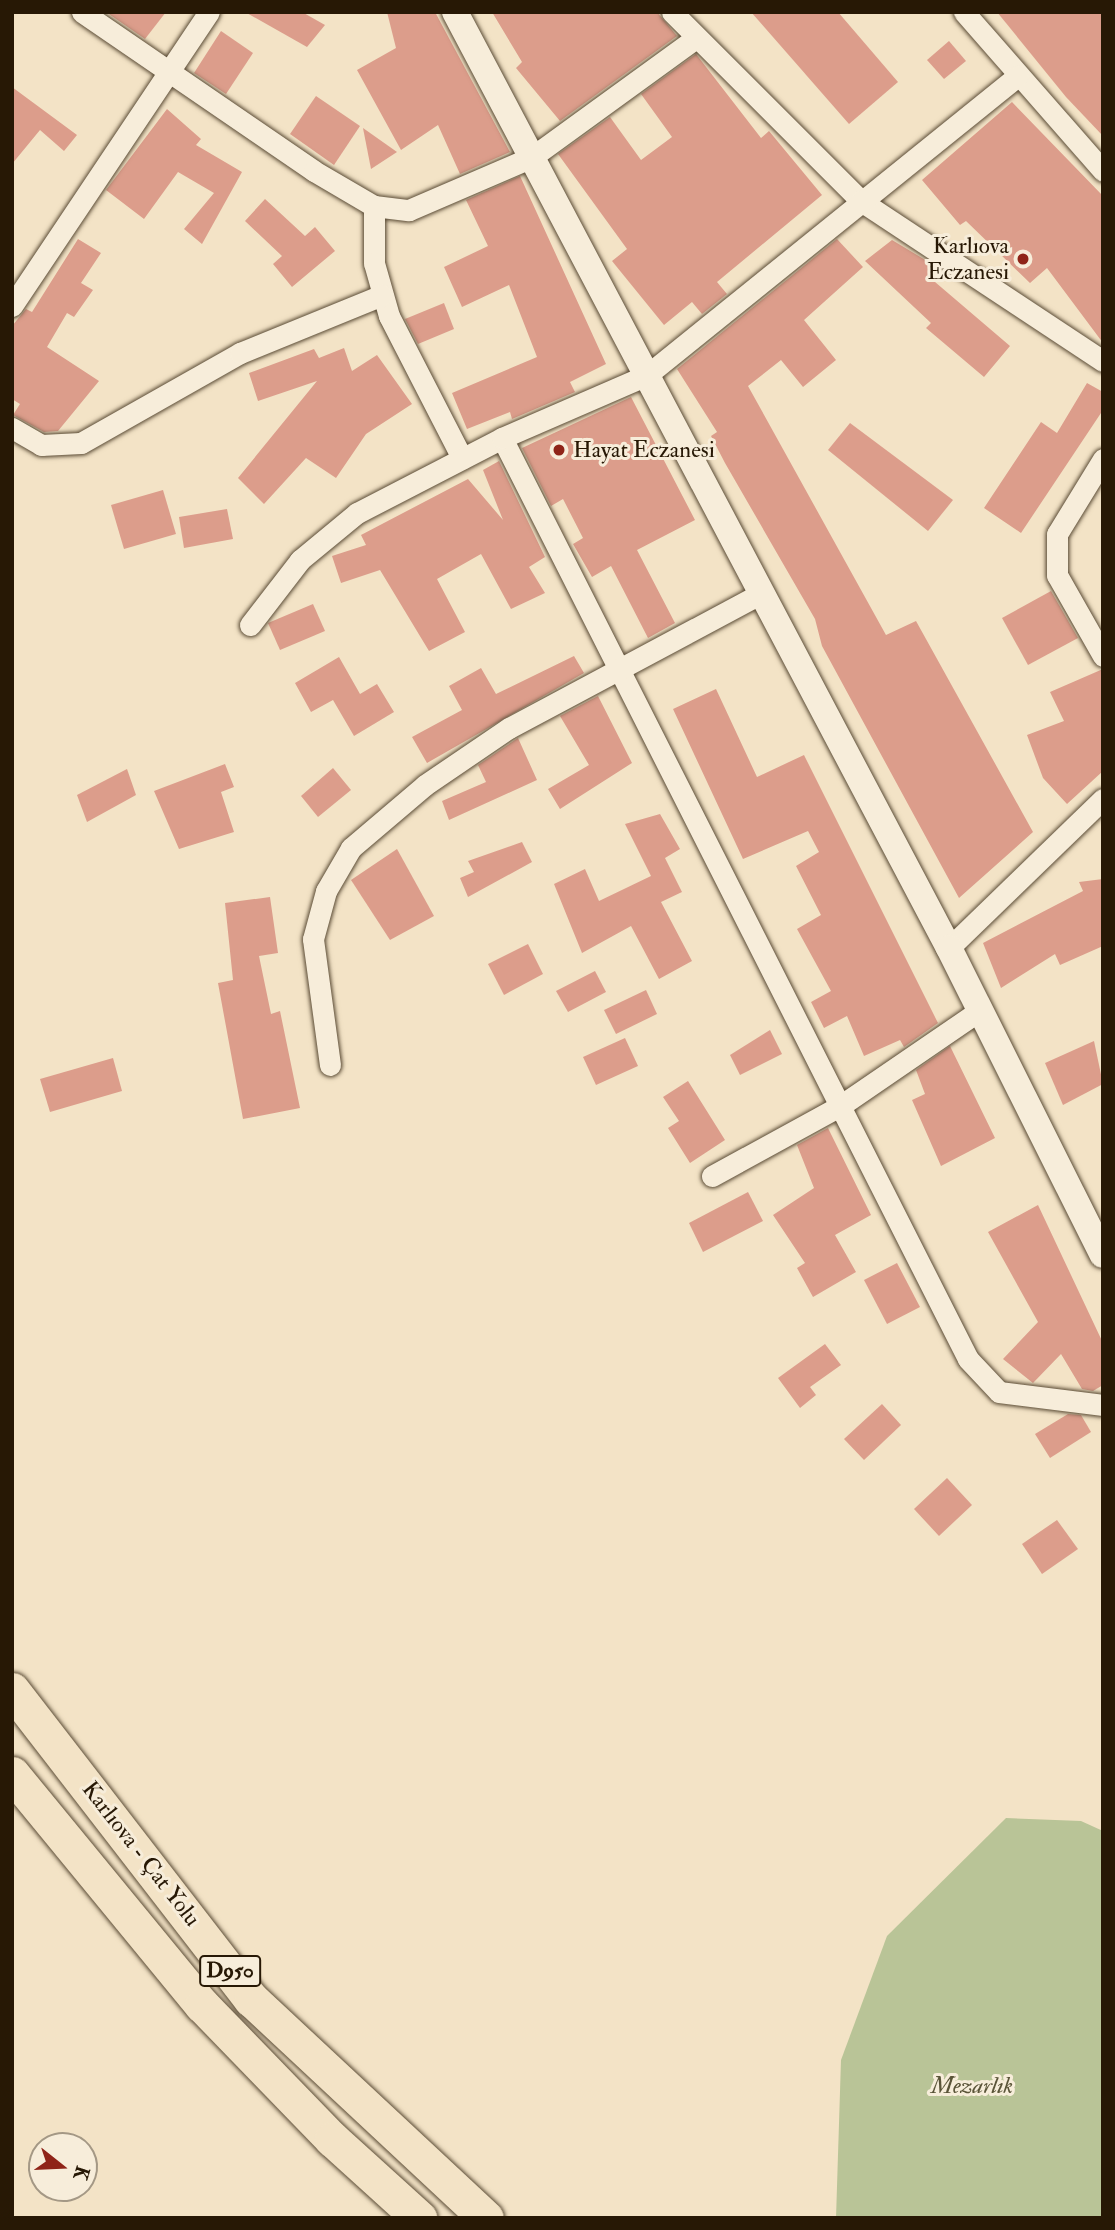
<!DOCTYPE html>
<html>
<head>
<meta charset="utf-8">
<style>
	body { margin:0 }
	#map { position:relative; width:1115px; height:2230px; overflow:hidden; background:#f3e3c6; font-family:"IM FELL Double Pica",serif }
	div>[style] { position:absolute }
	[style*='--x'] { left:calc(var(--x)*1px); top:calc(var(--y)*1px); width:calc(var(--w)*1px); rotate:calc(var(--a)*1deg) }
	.green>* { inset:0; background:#b9c497 }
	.building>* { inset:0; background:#dc9d8b }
	.roads { filter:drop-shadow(0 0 2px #5a4b35) drop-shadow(0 0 2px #5a4b35) }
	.minor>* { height:21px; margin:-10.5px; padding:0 10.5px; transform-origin:10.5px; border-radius:10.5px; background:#f7edda }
	.tertiary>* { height:26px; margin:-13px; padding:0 13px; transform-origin:13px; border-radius:13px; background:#f7edda }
	.trunk>* { height:35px; margin:-17.5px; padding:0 17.5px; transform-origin:17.5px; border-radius:17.5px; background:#f3e3c6 }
	.dots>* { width:19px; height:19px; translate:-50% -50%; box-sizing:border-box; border:4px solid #f7edda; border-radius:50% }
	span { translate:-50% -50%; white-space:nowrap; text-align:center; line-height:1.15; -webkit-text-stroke:6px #f7edda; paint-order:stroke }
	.shield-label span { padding:2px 5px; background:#f7edda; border:2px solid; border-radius:5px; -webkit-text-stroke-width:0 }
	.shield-label { font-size:21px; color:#271805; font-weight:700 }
	.poi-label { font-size:23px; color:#271805 }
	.right { translate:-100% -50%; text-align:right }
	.left { translate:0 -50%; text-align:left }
	.street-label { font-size:23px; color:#271805 }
	.park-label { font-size:23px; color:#5a5438; font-style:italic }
	.frame { position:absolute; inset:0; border:14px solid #271805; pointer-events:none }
	.north { position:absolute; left:28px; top:2132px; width:70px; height:70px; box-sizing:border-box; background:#f7edda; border:2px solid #a49885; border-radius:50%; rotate:108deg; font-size:19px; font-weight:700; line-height:28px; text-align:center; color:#271805 }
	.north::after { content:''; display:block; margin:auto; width:24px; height:32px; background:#8f2418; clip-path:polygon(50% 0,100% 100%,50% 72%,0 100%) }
</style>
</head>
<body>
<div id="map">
	<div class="green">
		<div style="clip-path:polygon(1006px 1818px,1081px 1821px,1103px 1831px,1103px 2218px,836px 2218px,841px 2060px,887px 1936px)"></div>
	</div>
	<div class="building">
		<div style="clip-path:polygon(106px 12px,166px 12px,145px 39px)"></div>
		<div style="clip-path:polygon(245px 12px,302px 12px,325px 25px,307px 47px)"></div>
		<div style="clip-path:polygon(387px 12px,435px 12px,510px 152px,460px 174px,438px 125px,401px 150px,357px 70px,396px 48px)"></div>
		<div style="clip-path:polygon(492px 12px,657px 12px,677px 36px,560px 121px,516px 68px,522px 62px)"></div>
		<div style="clip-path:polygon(751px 12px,838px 12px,898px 82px,849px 124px)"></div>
		<div style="clip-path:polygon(997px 12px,1103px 12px,1103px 136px,1066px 97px)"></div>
		<div style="clip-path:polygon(221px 31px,253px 53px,226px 94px,194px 73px)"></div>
		<div style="clip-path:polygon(949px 41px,966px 61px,944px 79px,927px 60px)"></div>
		<div style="clip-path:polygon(696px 54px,761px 138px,769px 131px,822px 195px,717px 282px,727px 294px,702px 314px,692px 302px,664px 325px,612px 261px,627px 249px,558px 154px,610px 117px,641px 160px,672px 137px,641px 94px)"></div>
		<div style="clip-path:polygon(12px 87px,77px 135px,64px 151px,40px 130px,12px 164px)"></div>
		<div style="clip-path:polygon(316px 96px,360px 126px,334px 165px,290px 134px)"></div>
		<div style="clip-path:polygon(1012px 102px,1103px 196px,1103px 343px,1047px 268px,1030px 283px,966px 221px,960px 225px,922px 180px)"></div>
		<div style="clip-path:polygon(167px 109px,201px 139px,196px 145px,242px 172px,202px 244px,184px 229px,214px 193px,178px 172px,144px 219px,106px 190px)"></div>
		<div style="clip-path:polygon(363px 128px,397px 152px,371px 169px)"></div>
		<div style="clip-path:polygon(520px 176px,606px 364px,570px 382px,575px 392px,512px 419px,510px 412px,467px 429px,452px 393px,537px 357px,509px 285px,462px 307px,444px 267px,488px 246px,466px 200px)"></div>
		<div style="clip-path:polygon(265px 199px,305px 236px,315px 227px,335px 251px,292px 287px,273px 264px,282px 256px,245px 221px)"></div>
		<div style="clip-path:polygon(78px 239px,101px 253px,81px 283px,93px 290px,74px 317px,67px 313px,47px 347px,99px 381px,58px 431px,44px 432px,13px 415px,20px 404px,12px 399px,12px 326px,26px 309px,32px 312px)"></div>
		<div style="clip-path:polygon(837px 239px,863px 267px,804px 320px,836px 360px,803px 387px,781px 360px,748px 386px,886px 635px,916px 621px,1033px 832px,959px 898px,822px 646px,815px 619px,725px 463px,711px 436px,717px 432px,677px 369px)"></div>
		<div style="clip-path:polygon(892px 240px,937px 267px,928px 276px,1010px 346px,984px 377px,926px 328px,931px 323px,865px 261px)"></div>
		<div style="clip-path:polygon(444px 303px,454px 329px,418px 344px,405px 319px)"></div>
		<div style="clip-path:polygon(344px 348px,352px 371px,377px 355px,412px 404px,366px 434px,336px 478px,306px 458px,264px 504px,238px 478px,317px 381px,258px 401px,249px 373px,314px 349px,319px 358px)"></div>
		<div style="clip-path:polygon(1087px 383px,1103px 392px,1103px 410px,1021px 533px,984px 508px,1041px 422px,1057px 433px)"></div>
		<div style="clip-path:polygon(631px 397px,695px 520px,637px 550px,675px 623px,648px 638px,611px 566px,592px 577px,573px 544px,583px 538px,563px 499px,551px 506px,522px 448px)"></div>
		<div style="clip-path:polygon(850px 423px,953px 500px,928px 531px,828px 450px)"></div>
		<div style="clip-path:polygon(499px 461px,545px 557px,529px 567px,545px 593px,511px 609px,481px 554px,437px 579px,465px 632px,429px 651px,380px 570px,341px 583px,332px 556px,366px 545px,361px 535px,468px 479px,503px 520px,483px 470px)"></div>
		<div style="clip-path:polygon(163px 490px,176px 534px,124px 549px,111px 505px)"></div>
		<div style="clip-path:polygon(227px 509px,233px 539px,184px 548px,179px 517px)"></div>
		<div style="clip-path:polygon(1051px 591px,1078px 638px,1028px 665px,1002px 618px)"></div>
		<div style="clip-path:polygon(313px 604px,325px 631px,280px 650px,268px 623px)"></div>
		<div style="clip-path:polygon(574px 656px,584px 673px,427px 763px,412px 737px,462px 710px,449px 686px,481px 668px,496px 694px)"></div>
		<div style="clip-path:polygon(339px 657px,360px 694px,377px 684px,394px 712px,354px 736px,333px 700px,311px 712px,295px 683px)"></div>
		<div style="clip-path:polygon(1103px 669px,1103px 771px,1067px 804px,1043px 778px,1027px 735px,1064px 721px,1050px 692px)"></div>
		<div style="clip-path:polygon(716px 689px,757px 777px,804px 755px,938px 1023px,904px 1047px,900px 1040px,864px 1056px,847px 1016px,824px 1028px,811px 1002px,831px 991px,797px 929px,821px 915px,796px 866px,819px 852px,808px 831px,743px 859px,673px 709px)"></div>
		<div style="clip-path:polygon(598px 696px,632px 763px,560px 809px,548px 789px,589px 765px,560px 716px)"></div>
		<div style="clip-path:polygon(518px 738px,537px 780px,449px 820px,442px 801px,486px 782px,478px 765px)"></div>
		<div style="clip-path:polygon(225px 764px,234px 787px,221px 792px,234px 832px,179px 849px,154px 791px)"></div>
		<div style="clip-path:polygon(333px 768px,351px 790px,318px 817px,301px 796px)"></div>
		<div style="clip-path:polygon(127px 769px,136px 795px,87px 822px,77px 795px)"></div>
		<div style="clip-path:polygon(660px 814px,680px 849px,665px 858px,682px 892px,661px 902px,692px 961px,659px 979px,631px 926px,582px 953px,554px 884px,585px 869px,599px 901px,651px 876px,625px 824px)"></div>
		<div style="clip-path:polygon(522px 842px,532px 862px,468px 897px,460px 878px,474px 872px,468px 861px)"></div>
		<div style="clip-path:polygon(397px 849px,434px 916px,390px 940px,351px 880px)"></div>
		<div style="clip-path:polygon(1103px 879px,1103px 946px,1060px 965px,1055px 954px,1001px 988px,983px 943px,1083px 891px,1079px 882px)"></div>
		<div style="clip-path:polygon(270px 897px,278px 953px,259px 956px,271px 1014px,280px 1011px,300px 1108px,243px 1119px,218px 983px,233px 980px,225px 903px)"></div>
		<div style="clip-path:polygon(528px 944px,543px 974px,504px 995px,488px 964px)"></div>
		<div style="clip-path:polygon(595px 971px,606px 992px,568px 1012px,556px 991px)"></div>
		<div style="clip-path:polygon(646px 990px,657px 1014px,616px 1034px,604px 1010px)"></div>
		<div style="clip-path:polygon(770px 1030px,782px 1054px,740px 1075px,730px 1055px)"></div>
		<div style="clip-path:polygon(625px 1038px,638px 1066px,596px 1085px,583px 1057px)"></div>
		<div style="clip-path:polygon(1094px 1041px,1103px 1084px,1063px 1105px,1045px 1063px)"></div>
		<div style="clip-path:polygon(950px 1046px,995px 1138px,941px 1166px,912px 1100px,925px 1094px,916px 1070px)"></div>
		<div style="clip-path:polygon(113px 1058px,122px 1091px,50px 1112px,40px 1079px)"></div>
		<div style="clip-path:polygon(688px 1081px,725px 1140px,690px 1163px,668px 1128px,679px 1121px,663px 1097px)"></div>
		<div style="clip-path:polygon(828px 1128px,871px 1215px,835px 1235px,856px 1272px,813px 1297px,797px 1268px,805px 1263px,773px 1215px,814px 1188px,797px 1145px)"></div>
		<div style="clip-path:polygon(748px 1192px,763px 1221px,703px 1252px,689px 1223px)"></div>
		<div style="clip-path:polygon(1038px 1205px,1103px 1343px,1103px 1385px,1093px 1391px,1082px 1389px,1061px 1354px,1033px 1383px,1003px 1359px,1038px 1322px,988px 1232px)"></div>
		<div style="clip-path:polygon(897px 1263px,920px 1307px,887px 1324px,864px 1280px)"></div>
		<div style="clip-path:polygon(825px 1344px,841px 1365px,810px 1387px,816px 1395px,800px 1408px,778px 1378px)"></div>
		<div style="clip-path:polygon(882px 1404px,901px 1425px,864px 1460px,844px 1439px)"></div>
		<div style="clip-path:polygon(1068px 1414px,1081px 1415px,1091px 1432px,1050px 1458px,1035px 1434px)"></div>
		<div style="clip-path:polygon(947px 1478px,972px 1505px,939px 1536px,914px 1509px)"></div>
		<div style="clip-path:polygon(1057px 1520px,1078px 1549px,1042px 1574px,1022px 1544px)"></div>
	</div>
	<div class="roads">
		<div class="minor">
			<div style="--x:82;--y:12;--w:281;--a:34.4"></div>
			<div style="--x:314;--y:171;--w:69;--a:30.3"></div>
			<div style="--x:374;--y:206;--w:35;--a:7"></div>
			<div style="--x:409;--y:210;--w:134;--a:-23.3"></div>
			<div style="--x:532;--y:157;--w:203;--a:-36"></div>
			<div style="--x:672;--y:12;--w:267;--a:45"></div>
			<div style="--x:861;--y:201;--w:290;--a:33.5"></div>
			<div style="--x:964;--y:12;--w:211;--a:48.8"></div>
			<div style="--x:374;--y:206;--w:57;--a:90"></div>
			<div style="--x:374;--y:263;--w:55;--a:74.2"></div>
			<div style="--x:389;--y:316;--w:160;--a:62.8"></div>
			<div style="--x:12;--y:306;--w:354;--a:-56.2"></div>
			<div style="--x:12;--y:428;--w:34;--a:30"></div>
			<div style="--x:41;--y:445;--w:40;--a:-2.9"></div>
			<div style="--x:81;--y:443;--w:183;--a:-29.5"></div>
			<div style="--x:240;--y:353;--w:153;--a:-22.2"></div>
			<div style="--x:502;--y:438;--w:1032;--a:63.16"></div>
			<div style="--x:968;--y:1359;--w:45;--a:46.8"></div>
			<div style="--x:999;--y:1392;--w:105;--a:7.1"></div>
			<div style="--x:1103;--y:459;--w:88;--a:121.5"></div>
			<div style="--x:1057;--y:534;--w:41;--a:90"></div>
			<div style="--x:1057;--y:575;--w:93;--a:60.4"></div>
			<div style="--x:250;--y:625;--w:82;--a:-52.4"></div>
			<div style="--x:300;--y:560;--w:74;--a:-39.5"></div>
			<div style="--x:357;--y:513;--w:163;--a:-27.3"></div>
			<div style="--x:502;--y:438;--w:158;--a:-23.5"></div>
			<div style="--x:647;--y:375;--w:476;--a:-38.9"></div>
			<div style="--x:949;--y:948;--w:214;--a:-44.1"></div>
			<div style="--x:330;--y:1065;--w:127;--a:-97.7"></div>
			<div style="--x:313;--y:939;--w:50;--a:-74.8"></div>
			<div style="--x:326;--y:891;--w:50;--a:-59.8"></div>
			<div style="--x:351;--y:848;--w:97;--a:-40.4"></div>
			<div style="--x:425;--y:785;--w:102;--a:-34.2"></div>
			<div style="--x:509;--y:728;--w:287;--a:-28.1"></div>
			<div style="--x:712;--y:1176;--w:146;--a:-28.7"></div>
			<div style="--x:840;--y:1106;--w:168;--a:-34.4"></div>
		</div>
		<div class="tertiary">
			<div style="--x:455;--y:12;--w:1058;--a:62.18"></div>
			<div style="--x:949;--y:948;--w:343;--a:63.4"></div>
		</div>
		<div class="trunk">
			<div style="--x:12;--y:1690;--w:391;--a:52.3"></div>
			<div style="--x:251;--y:1999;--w:321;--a:43"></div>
			<div style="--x:12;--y:1774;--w:299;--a:50.6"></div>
			<div style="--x:202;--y:2005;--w:187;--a:45.9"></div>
			<div style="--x:332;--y:2139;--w:118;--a:42.2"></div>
		</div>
	</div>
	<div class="dots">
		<div style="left:1023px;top:259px;background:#8f2418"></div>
		<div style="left:559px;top:450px;background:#8f2418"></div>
	</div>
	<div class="shield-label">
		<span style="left:230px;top:1971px">D950</span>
	</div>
	<div class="poi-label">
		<span class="right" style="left:1009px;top:259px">Karlıova<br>Eczanesi</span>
		<span class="left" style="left:573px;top:450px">Hayat Eczanesi</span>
	</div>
	<div class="street-label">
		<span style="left:141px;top:1854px;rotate:52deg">Karlıova - Çat Yolu</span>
	</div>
	<div class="park-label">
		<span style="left:972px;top:2086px">Mezarlık</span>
	</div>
	<div class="frame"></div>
	<div class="north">K</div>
</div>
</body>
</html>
